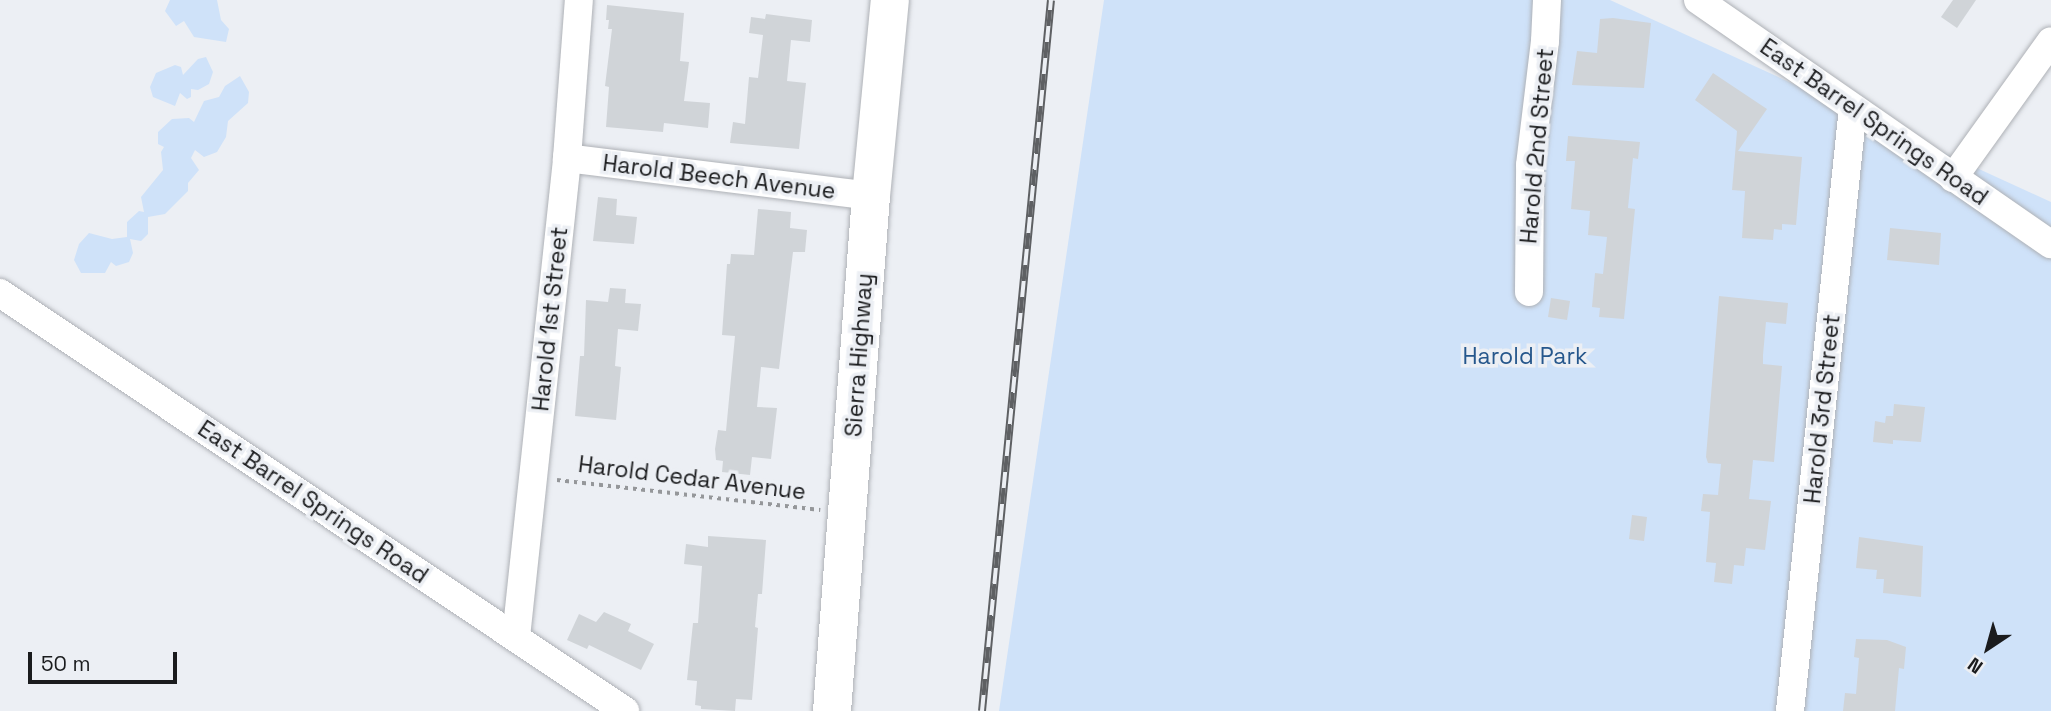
<!DOCTYPE html>
<html>
<head>
<meta charset="utf-8">
<style>
	body { margin:0 }
	#map { position:relative; width:2051px; height:711px; overflow:hidden; background:#eceff4; font-family:"Space Grotesk",sans-serif }
	div>[style] { position:absolute }
	[style*='--x'] { left:calc(var(--x)*1px); top:calc(var(--y)*1px); width:calc(var(--w)*1px); rotate:calc(var(--a)*1deg) }
	.green>* { inset:0; background:#cfe2f9 }
	.building>* { inset:0; background:#d0d4d8 }
	.path>* { height:3.5px; margin-top:-1.75px; transform-origin:0; background:repeating-linear-gradient(90deg,#95979a 0 3.5px,transparent 0 8.5px) }
	.roads { filter:drop-shadow(0 0 2px #aeb1b6) drop-shadow(0 0 2px #aeb1b6) }
	.minor>* { height:28px; margin:-14px; padding:0 14px; transform-origin:14px; border-radius:14px; background:#fff }
	.highway>* { height:38px; margin:-19px; padding:0 19px; transform-origin:19px; border-radius:19px; background:#fff }
	.rail>* { height:8px; margin-top:-4px; transform-origin:0; background:repeating-linear-gradient(90deg,#eceff4 0 16px,#5e6063 0 32px); box-sizing:border-box; border-block:2px solid #5e6063 }
	span { translate:-50% -50%; white-space:nowrap; text-align:center; line-height:1.15; -webkit-text-stroke:7px #eceff4; paint-order:stroke }
	.street-label { font-size:23px; color:#1a1b1d }
	.park-label { font-size:23px; color:#26578c }
	.north { position:absolute; left:1953px; top:613px; width:70px; height:70px; -webkit-text-stroke:5px #eceff4; paint-order:stroke; rotate:216deg; font-size:19px; font-weight:700; line-height:28px; text-align:center; color:#1a1b1d }
	.north::after { content:''; display:block; margin:auto; width:24px; height:32px; background:#1a1b1d; clip-path:polygon(50% 0,100% 100%,50% 72%,0 100%) }
	.scale { position:absolute; left:28px; top:652px; width:149px; height:32px; box-sizing:border-box; border:4px solid #1a1b1d; border-top:0; padding-left:9px; font-size:21px; line-height:24px; white-space:nowrap; color:#1a1b1d; -webkit-text-stroke:5px #eceff4; paint-order:stroke }
</style>
</head>
<body>
<div id="map">
	<div class="green">
		<div style="clip-path:polygon(170px 0,217px 0,221px 20px,229px 29px,226px 42px,194px 37px,184px 21px,176px 26px,165px 11px)"></div>
		<div style="clip-path:polygon(1104px 0,1610px 0,2051px 202px,2051px 711px,999px 711px)"></div>
		<div style="clip-path:polygon(206px 57px,213px 72px,209px 84px,198px 90px,191px 89px,191px 97px,187px 99px,180px 93px,175px 106px,153px 97px,150px 87px,156px 73px,175px 65px,181px 67px,183px 75px,198px 59px)"></div>
		<div style="clip-path:polygon(240px 76px,249px 92px,248px 103px,228px 121px,226px 137px,217px 152px,204px 157px,195px 150px,191px 158px,199px 170px,188px 183px,188px 191px,165px 214px,148px 217px,148px 234px,141px 241px,130px 239px,133px 253px,129px 262px,116px 266px,111px 262px,105px 273px,81px 273px,74px 260px,79px 244px,89px 233px,112px 239px,127px 237px,127px 222px,139px 211px,144px 212px,141px 197px,163px 170px,161px 152px,164px 147px,158px 144px,158px 132px,172px 119px,189px 118px,194px 122px,204px 101px,219px 97px,225px 86px)"></div>
	</div>
	<div class="building">
		<div style="clip-path:polygon(1953px 0,1976px 0,1957px 28px,1941px 17px)"></div>
		<div style="clip-path:polygon(607px 5px,684px 13px,680px 61px,689px 62px,684px 101px,710px 103px,708px 128px,664px 123px,663px 132px,606px 127px,609px 87px,605px 86px,612px 29px,608px 29px,609px 20px,606px 20px)"></div>
		<div style="clip-path:polygon(766px 14px,812px 20px,810px 42px,791px 40px,787px 81px,806px 83px,799px 149px,730px 143px,733px 122px,745px 124px,749px 77px,758px 78px,763px 35px,749px 33px,751px 17px,765px 19px)"></div>
		<div style="clip-path:polygon(1613px 18px,1651px 23px,1644px 88px,1572px 85px,1577px 51px,1597px 53px,1600px 19px)"></div>
		<div style="clip-path:polygon(1713px 73px,1767px 109px,1738px 151px,1802px 157px,1796px 225px,1782px 224px,1782px 230px,1774px 229px,1773px 240px,1742px 238px,1745px 191px,1732px 190px,1737px 131px,1695px 100px)"></div>
		<div style="clip-path:polygon(1568px 136px,1640px 142px,1638px 159px,1633px 158px,1628px 208px,1635px 209px,1624px 319px,1599px 317px,1600px 308px,1592px 307px,1595px 273px,1603px 274px,1607px 237px,1588px 235px,1590px 211px,1571px 209px,1575px 161px,1566px 161px)"></div>
		<div style="clip-path:polygon(598px 197px,617px 199px,616px 215px,637px 217px,634px 244px,593px 241px)"></div>
		<div style="clip-path:polygon(758px 209px,791px 212px,790px 228px,807px 230px,805px 252px,793px 252px,779px 369px,761px 367px,757px 407px,777px 408px,771px 459px,752px 457px,750px 475px,722px 472px,723px 461px,716px 460px,715px 449px,718px 430px,726px 431px,735px 336px,722px 335px,727px 264px,730px 264px,731px 254px,754px 255px)"></div>
		<div style="clip-path:polygon(1890px 228px,1941px 233px,1939px 265px,1887px 260px)"></div>
		<div style="clip-path:polygon(610px 288px,626px 289px,625px 303px,641px 304px,638px 331px,618px 329px,615px 366px,621px 367px,616px 420px,575px 416px,580px 356px,584px 356px,586px 300px,608px 302px)"></div>
		<div style="clip-path:polygon(1719px 296px,1788px 303px,1786px 324px,1766px 322px,1763px 355px,1763px 364px,1782px 366px,1774px 462px,1753px 460px,1751px 481px,1749px 499px,1771px 501px,1765px 550px,1746px 548px,1744px 566px,1734px 565px,1732px 584px,1714px 582px,1716px 563px,1706px 562px,1710px 512px,1701px 511px,1703px 494px,1718px 495px,1721px 464px,1708px 463px,1706px 457px)"></div>
		<div style="clip-path:polygon(1551px 298px,1570px 301px,1567px 320px,1548px 317px)"></div>
		<div style="clip-path:polygon(1894px 404px,1925px 407px,1921px 442px,1893px 440px,1893px 444px,1873px 442px,1875px 421px,1885px 423px,1886px 416px,1893px 416px)"></div>
		<div style="clip-path:polygon(1632px 515px,1647px 517px,1644px 541px,1629px 539px)"></div>
		<div style="clip-path:polygon(708px 536px,766px 540px,762px 594px,758px 594px,755px 627px,758px 628px,752px 700px,736px 699px,735px 711px,701px 709px,701px 706px,695px 705px,697px 681px,687px 680px,693px 623px,698px 623px,702px 566px,684px 564px,686px 544px,708px 547px)"></div>
		<div style="clip-path:polygon(1859px 537px,1923px 546px,1921px 597px,1883px 593px,1884px 579px,1876px 579px,1877px 570px,1856px 568px)"></div>
		<div style="clip-path:polygon(604px 612px,631px 624px,628px 631px,654px 644px,641px 670px,589px 645px,587px 649px,567px 640px,579px 614px,596px 622px)"></div>
		<div style="clip-path:polygon(1856px 639px,1887px 640px,1906px 647px,1904px 669px,1899px 668px,1895px 711px,1843px 711px,1845px 693px,1856px 694px,1859px 658px,1854px 657px)"></div>
	</div>
	<div class="path">
		<div style="--x:557;--y:480;--w:265;--a:6.5"></div>
	</div>
	<div class="roads">
		<div class="minor">
			<div style="--x:1698;--y:0;--w:429;--a:34.7"></div>
			<div style="--x:567;--y:158;--w:306;--a:7.1"></div>
			<div style="--x:1953;--y:178;--w:168;--a:-54.4"></div>
			<div style="--x:1529;--y:292;--w:127;--a:-89.5"></div>
			<div style="--x:1530;--y:165;--w:125;--a:-83.1"></div>
			<div style="--x:1545;--y:41;--w:41;--a:-87.2"></div>
			<div style="--x:0;--y:293;--w:752;--a:33.77"></div>
			<div style="--x:516;--y:637;--w:482;--a:-83.9"></div>
			<div style="--x:567;--y:158;--w:158;--a:-85.7"></div>
			<div style="--x:1790;--y:711;--w:606;--a:-84.04"></div>
		</div>
		<div class="highway">
			<div style="--x:832;--y:711;--w:516;--a:-85.67"></div>
			<div style="--x:871;--y:196;--w:197;--a:-84.5"></div>
		</div>
	</div>
	<div class="rail">
		<div style="--x:982;--y:711;--w:714;--a:-84.46"></div>
	</div>
	<div class="street-label">
		<span style="left:1874px;top:122px;rotate:35deg">East Barrel Springs Road</span>
		<span style="left:1537px;top:146px;rotate:-85deg">Harold 2nd Street</span>
		<span style="left:719px;top:177px;rotate:7deg">Harold Beech Avenue</span>
		<span style="left:550px;top:319px;rotate:-84deg">Harold 1st Street</span>
		<span style="left:859px;top:355px;rotate:-86deg">Sierra Highway</span>
		<span style="left:1822px;top:409px;rotate:-84deg">Harold 3rd Street</span>
		<span style="left:692px;top:478px;rotate:7deg">Harold Cedar Avenue</span>
		<span style="left:313px;top:502px;rotate:34deg">East Barrel Springs Road</span>
	</div>
	<div class="park-label">
		<span style="left:1525px;top:356px">Harold Park</span>
	</div>
	<div class="north">N</div>
	<div class="scale">50 m</div>
</div>
</body>
</html>
